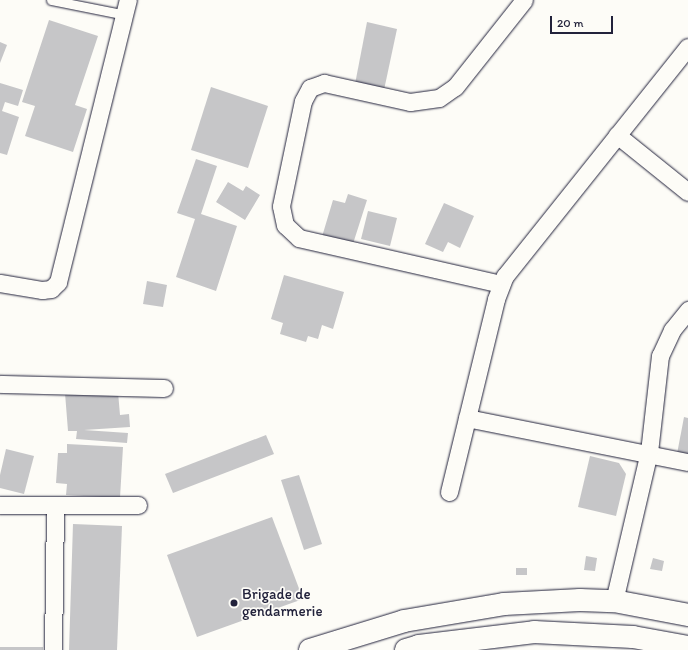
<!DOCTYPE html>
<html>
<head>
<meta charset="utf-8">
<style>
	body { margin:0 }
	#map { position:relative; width:688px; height:650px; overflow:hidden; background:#fdfcf7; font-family:Itim,sans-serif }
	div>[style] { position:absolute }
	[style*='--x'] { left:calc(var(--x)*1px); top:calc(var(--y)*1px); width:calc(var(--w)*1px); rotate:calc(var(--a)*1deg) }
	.building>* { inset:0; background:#c6c6c8 }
	.roads { filter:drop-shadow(0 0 1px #22223b) drop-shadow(0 0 1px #22223b) }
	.service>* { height:9px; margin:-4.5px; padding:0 4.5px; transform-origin:4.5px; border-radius:4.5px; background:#fdfcf7 }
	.minor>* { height:17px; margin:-8.5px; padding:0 8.5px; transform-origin:8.5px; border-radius:8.5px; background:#fdfcf7 }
	.primary>* { height:22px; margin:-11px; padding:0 11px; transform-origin:11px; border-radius:11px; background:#fdfcf7 }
	.dots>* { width:11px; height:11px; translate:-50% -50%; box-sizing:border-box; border:2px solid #fdfcf7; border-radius:50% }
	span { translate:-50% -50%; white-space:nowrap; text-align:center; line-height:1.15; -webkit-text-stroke:3.5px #fdfcf7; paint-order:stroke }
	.poi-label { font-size:15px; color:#22223b }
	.left { translate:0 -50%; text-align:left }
	.scale { position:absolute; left:550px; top:16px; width:63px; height:18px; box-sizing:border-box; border:2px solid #22223b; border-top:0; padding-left:5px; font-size:12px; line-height:14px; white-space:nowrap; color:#22223b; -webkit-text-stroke:3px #fdfcf7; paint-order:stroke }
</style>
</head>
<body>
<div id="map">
	<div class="building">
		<div style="clip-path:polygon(49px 20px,98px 36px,75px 105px,87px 109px,73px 152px,25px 136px,35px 106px,22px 102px)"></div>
		<div style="clip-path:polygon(367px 22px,397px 29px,384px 90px,355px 84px)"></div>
		<div style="clip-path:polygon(0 42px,7px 45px,0 63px)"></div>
		<div style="clip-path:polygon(0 83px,23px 90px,18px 106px,5px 102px,2px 111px,19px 117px,7px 155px,0 153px)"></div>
		<div style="clip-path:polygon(211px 87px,268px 106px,248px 168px,191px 150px)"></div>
		<div style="clip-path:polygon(196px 159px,217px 166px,201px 214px,237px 226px,216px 291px,176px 277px,195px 219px,177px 213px)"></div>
		<div style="clip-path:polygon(228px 182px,243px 191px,246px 186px,260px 195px,245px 220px,216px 202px)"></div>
		<div style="clip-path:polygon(348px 194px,367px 200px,351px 250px,321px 240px,333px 200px,345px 203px)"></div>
		<div style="clip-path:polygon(444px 203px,474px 216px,460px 248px,448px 242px,443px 252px,425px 244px)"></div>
		<div style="clip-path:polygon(368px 211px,397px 218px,390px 246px,361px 239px)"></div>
		<div style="clip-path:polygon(284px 275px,344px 292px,333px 329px,322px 325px,318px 339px,308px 336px,306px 342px,280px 334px,283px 323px,271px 319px)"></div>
		<div style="clip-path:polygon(147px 281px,167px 285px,163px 307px,143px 304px)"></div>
		<div style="clip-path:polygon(81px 392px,81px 395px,118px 392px,120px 415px,129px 414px,130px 427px,84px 430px,128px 433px,127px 443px,76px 439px,77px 431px,68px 431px,65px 393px)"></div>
		<div style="clip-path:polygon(684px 417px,688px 418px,688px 456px,677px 454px)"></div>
		<div style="clip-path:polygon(266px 435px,274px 454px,173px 493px,165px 474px)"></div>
		<div style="clip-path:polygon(67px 444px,123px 447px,120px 498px,66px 495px,67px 484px,56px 483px,58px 453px,67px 453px)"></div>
		<div style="clip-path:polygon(6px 449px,34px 456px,24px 494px,0 488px,0 475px)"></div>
		<div style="clip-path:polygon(590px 456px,619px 463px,626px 474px,616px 516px,578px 507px)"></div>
		<div style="clip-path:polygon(299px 475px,322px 544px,304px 550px,281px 480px)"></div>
		<div style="clip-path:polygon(272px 517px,303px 599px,197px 637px,167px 555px)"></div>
		<div style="clip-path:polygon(73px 524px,122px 526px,117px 650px,69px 650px)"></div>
		<div style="clip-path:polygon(586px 556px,597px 558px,595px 571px,584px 570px)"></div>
		<div style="clip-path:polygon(653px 558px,664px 561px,662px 571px,650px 569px)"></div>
		<div style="clip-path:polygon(516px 568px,527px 568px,527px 575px,516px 575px)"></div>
		<div style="clip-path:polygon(0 647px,43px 647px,43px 650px,0 650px)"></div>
	</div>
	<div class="roads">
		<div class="service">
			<div style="--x:51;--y:0;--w:76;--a:11.3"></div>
		</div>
		<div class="minor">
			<div style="--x:617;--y:135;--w:91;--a:38.8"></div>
			<div style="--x:0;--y:283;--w:43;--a:9.5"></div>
			<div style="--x:42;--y:290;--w:9;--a:-6"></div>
			<div style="--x:51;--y:289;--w:10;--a:-45"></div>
			<div style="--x:58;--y:282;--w:291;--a:-76.1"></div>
			<div style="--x:501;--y:284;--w:207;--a:-167.2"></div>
			<div style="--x:299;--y:238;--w:19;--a:-137"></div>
			<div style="--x:285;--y:225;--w:19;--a:-102"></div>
			<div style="--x:281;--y:206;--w:107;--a:-78.2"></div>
			<div style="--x:303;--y:101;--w:15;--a:-62"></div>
			<div style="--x:310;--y:88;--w:15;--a:-20"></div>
			<div style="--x:324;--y:83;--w:88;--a:12.5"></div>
			<div style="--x:410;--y:102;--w:29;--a:-8"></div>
			<div style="--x:439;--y:98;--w:19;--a:-35"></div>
			<div style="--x:455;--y:87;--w:111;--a:-51.6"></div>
			<div style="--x:0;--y:384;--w:164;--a:1.4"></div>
			<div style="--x:467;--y:418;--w:225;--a:11.3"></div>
			<div style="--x:449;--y:492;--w:199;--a:-76.3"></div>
			<div style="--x:496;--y:299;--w:25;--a:-69"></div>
			<div style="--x:505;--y:276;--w:293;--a:-51.4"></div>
			<div style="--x:0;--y:505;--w:138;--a:0"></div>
			<div style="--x:614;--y:601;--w:153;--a:-76.8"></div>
			<div style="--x:649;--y:452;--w:97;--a:-83.5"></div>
			<div style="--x:660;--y:356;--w:29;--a:-65"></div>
			<div style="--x:672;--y:330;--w:26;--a:-51"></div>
			<div style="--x:53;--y:650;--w:145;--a:-89.2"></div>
		</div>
		<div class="primary">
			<div style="--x:310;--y:650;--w:98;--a:-17.1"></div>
			<div style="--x:404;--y:621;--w:101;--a:-9.6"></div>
			<div style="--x:504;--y:604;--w:76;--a:-3"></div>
			<div style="--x:580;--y:600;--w:34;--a:2"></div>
			<div style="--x:614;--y:601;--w:75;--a:10.7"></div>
			<div style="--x:406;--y:650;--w:14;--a:-17"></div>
			<div style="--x:419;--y:646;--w:116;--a:-6.9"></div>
			<div style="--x:534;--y:632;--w:99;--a:2.9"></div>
			<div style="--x:633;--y:637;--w:56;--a:10.3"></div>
		</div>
	</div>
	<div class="dots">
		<div style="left:234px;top:603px;background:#22223b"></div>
	</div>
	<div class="poi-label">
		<span class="left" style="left:242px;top:603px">Brigade de<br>gendarmerie</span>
	</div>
	<div class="scale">20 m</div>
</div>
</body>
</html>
